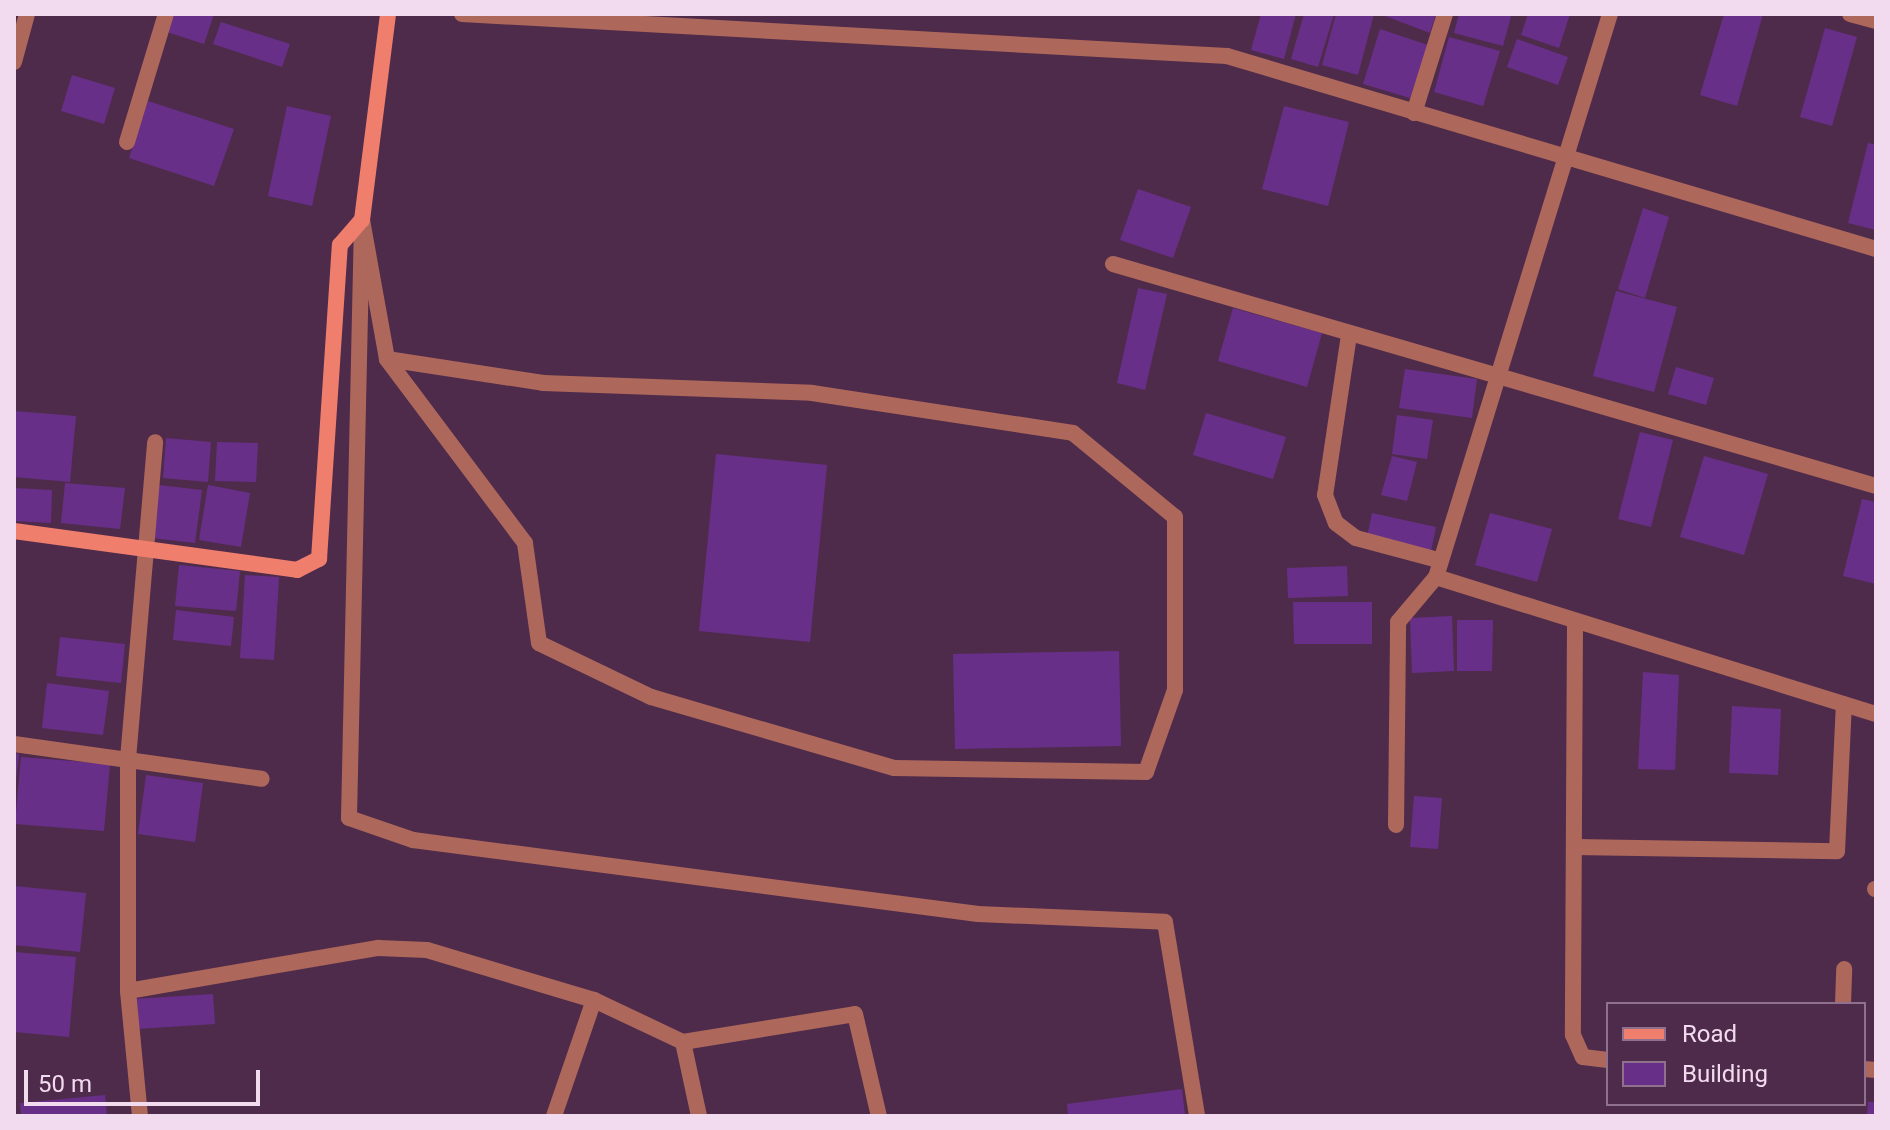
<!DOCTYPE html>
<html>
<head>
<meta charset="utf-8">
<style>
	body { margin:0 }
	#map { position:relative; width:1890px; height:1130px; overflow:hidden; background:#4f2b4b; font-family:Roboto,sans-serif }
	div>[style] { position:absolute }
	[style*='--x'] { left:calc(var(--x)*1px); top:calc(var(--y)*1px); width:calc(var(--w)*1px); rotate:calc(var(--a)*1deg) }
	.building>* { inset:0; background:#682f88 }
	.lane>* { height:16px; margin:-8px; padding:0 8px; transform-origin:8px; border-radius:8px; background:#ae685b }
	.street>* { height:16px; margin:-8px; padding:0 8px; transform-origin:8px; border-radius:8px; background:#ae685b }
	.secondary>* { height:16px; margin:-8px; padding:0 8px; transform-origin:8px; border-radius:8px; background:#ef7f6c }
	span { translate:-50% -50%; white-space:nowrap; text-align:center; line-height:1.15; -webkit-text-stroke:6px #4f2b4b; paint-order:stroke }
	.frame { position:absolute; inset:0; border:16px solid #f2dbef; pointer-events:none }
	.legend { position:absolute; left:1606px; top:1002px; width:260px; height:104px; box-sizing:border-box; background:#4f2b4b; border:2px solid #90718d; margin:0; padding:10px 14px; list-style:none; font-size:24px; color:#f2dbef }
	.legend li { display:flex; align-items:center; gap:16px; height:40px }
	.legend b { width:40px; border:2px solid #90718d }
	.scale { position:absolute; left:24px; top:1070px; width:236px; height:36px; box-sizing:border-box; border:4px solid #f2dbef; border-top:0; padding-left:10px; font-size:24px; line-height:28px; white-space:nowrap; color:#f2dbef; -webkit-text-stroke:6px #4f2b4b; paint-order:stroke }
</style>
</head>
<body>
<div id="map">
	<div class="building">
		<div style="clip-path:polygon(173px 14px,214px 14px,204px 44px,167px 32px)"></div>
		<div style="clip-path:polygon(1261px 14px,1296px 14px,1284px 59px,1251px 50px)"></div>
		<div style="clip-path:polygon(1304px 14px,1334px 14px,1318px 67px,1291px 59px)"></div>
		<div style="clip-path:polygon(1336px 14px,1374px 14px,1358px 75px,1322px 65px)"></div>
		<div style="clip-path:polygon(1380px 14px,1436px 14px,1430px 33px)"></div>
		<div style="clip-path:polygon(1459px 14px,1511px 16px,1503px 46px,1454px 33px)"></div>
		<div style="clip-path:polygon(1528px 14px,1570px 14px,1559px 48px,1521px 35px)"></div>
		<div style="clip-path:polygon(1724px 14px,1763px 14px,1737px 106px,1700px 95px)"></div>
		<div style="clip-path:polygon(221px 22px,290px 44px,282px 67px,213px 44px)"></div>
		<div style="clip-path:polygon(1825px 28px,1857px 37px,1832px 126px,1800px 117px)"></div>
		<div style="clip-path:polygon(1380px 29px,1428px 45px,1410px 98px,1363px 84px)"></div>
		<div style="clip-path:polygon(1449px 37px,1500px 51px,1483px 106px,1434px 92px)"></div>
		<div style="clip-path:polygon(1517px 39px,1568px 57px,1558px 85px,1507px 67px)"></div>
		<div style="clip-path:polygon(72px 75px,115px 88px,104px 124px,61px 111px)"></div>
		<div style="clip-path:polygon(148px 101px,234px 129px,214px 186px,129px 158px)"></div>
		<div style="clip-path:polygon(287px 106px,331px 116px,312px 206px,268px 196px)"></div>
		<div style="clip-path:polygon(1284px 106px,1349px 122px,1328px 206px,1262px 189px)"></div>
		<div style="clip-path:polygon(1868px 143px,1876px 145px,1876px 230px,1848px 223px)"></div>
		<div style="clip-path:polygon(1138px 189px,1191px 207px,1173px 258px,1120px 240px)"></div>
		<div style="clip-path:polygon(1643px 208px,1669px 217px,1645px 298px,1618px 289px)"></div>
		<div style="clip-path:polygon(1138px 288px,1167px 294px,1145px 390px,1117px 383px)"></div>
		<div style="clip-path:polygon(1616px 291px,1677px 307px,1654px 392px,1593px 376px)"></div>
		<div style="clip-path:polygon(1233px 308px,1322px 333px,1307px 387px,1218px 361px)"></div>
		<div style="clip-path:polygon(1676px 367px,1714px 378px,1706px 405px,1668px 394px)"></div>
		<div style="clip-path:polygon(1405px 369px,1477px 379px,1472px 418px,1399px 408px)"></div>
		<div style="clip-path:polygon(14px 411px,76px 416px,70px 482px,14px 477px)"></div>
		<div style="clip-path:polygon(1206px 413px,1286px 437px,1273px 479px,1193px 455px)"></div>
		<div style="clip-path:polygon(1397px 415px,1433px 420px,1427px 459px,1392px 454px)"></div>
		<div style="clip-path:polygon(1640px 432px,1673px 440px,1651px 527px,1618px 519px)"></div>
		<div style="clip-path:polygon(166px 438px,211px 442px,208px 482px,163px 478px)"></div>
		<div style="clip-path:polygon(217px 442px,258px 443px,256px 482px,215px 481px)"></div>
		<div style="clip-path:polygon(716px 454px,827px 465px,810px 642px,699px 631px)"></div>
		<div style="clip-path:polygon(1392px 456px,1417px 462px,1407px 501px,1381px 495px)"></div>
		<div style="clip-path:polygon(1704px 456px,1768px 474px,1744px 555px,1680px 537px)"></div>
		<div style="clip-path:polygon(65px 483px,125px 488px,120px 529px,61px 523px)"></div>
		<div style="clip-path:polygon(159px 485px,202px 490px,195px 543px,152px 538px)"></div>
		<div style="clip-path:polygon(208px 485px,250px 493px,241px 547px,199px 540px)"></div>
		<div style="clip-path:polygon(14px 488px,52px 490px,51px 523px,14px 521px)"></div>
		<div style="clip-path:polygon(1862px 499px,1876px 502px,1876px 584px,1843px 576px)"></div>
		<div style="clip-path:polygon(1372px 513px,1436px 527px,1431px 551px,1367px 537px)"></div>
		<div style="clip-path:polygon(1490px 513px,1552px 529px,1537px 582px,1475px 565px)"></div>
		<div style="clip-path:polygon(179px 565px,240px 571px,236px 611px,175px 606px)"></div>
		<div style="clip-path:polygon(1347px 566px,1348px 596px,1288px 598px,1287px 568px)"></div>
		<div style="clip-path:polygon(245px 575px,279px 577px,274px 660px,240px 658px)"></div>
		<div style="clip-path:polygon(1293px 602px,1372px 602px,1372px 644px,1294px 644px)"></div>
		<div style="clip-path:polygon(176px 610px,234px 617px,231px 646px,173px 640px)"></div>
		<div style="clip-path:polygon(1452px 616px,1454px 671px,1412px 673px,1410px 618px)"></div>
		<div style="clip-path:polygon(1457px 620px,1493px 620px,1492px 671px,1457px 671px)"></div>
		<div style="clip-path:polygon(60px 637px,125px 644px,121px 683px,56px 676px)"></div>
		<div style="clip-path:polygon(1119px 651px,1121px 746px,955px 749px,953px 654px)"></div>
		<div style="clip-path:polygon(1643px 672px,1679px 675px,1675px 770px,1638px 769px)"></div>
		<div style="clip-path:polygon(47px 683px,109px 691px,103px 735px,42px 728px)"></div>
		<div style="clip-path:polygon(1732px 706px,1781px 709px,1778px 775px,1729px 773px)"></div>
		<div style="clip-path:polygon(14px 753px,19px 754px,16px 780px,14px 780px)"></div>
		<div style="clip-path:polygon(21px 757px,110px 764px,104px 831px,15px 824px)"></div>
		<div style="clip-path:polygon(146px 775px,203px 783px,195px 842px,138px 834px)"></div>
		<div style="clip-path:polygon(1414px 796px,1442px 798px,1438px 849px,1410px 847px)"></div>
		<div style="clip-path:polygon(14px 886px,86px 893px,80px 952px,14px 945px)"></div>
		<div style="clip-path:polygon(14px 952px,76px 957px,69px 1037px,14px 1032px)"></div>
		<div style="clip-path:polygon(213px 994px,215px 1024px,136px 1029px,134px 999px)"></div>
		<div style="clip-path:polygon(1182px 1089px,1185px 1116px,1068px 1116px,1067px 1104px)"></div>
		<div style="clip-path:polygon(105px 1095px,107px 1116px,21px 1116px,20px 1103px)"></div>
		<div style="clip-path:polygon(1868px 1102px,1876px 1102px,1876px 1116px,1867px 1116px)"></div>
	</div>
	<div class="lane">
		<div style="--x:362;--y:220;--w:141;--a:79.8"></div>
		<div style="--x:387;--y:359;--w:158;--a:8.7"></div>
		<div style="--x:543;--y:383;--w:269;--a:2.1"></div>
		<div style="--x:812;--y:393;--w:264;--a:8.7"></div>
		<div style="--x:1073;--y:433;--w:132;--a:39.5"></div>
		<div style="--x:1175;--y:517;--w:173;--a:90"></div>
		<div style="--x:1175;--y:690;--w:87;--a:109.5"></div>
		<div style="--x:1146;--y:772;--w:252;--a:-179.1"></div>
		<div style="--x:894;--y:768;--w:253;--a:-163.7"></div>
		<div style="--x:651;--y:697;--w:124;--a:-154.3"></div>
		<div style="--x:539;--y:643;--w:101;--a:-98"></div>
		<div style="--x:525;--y:543;--w:230;--a:-126.9"></div>
		<div style="--x:362;--y:222;--w:596;--a:91.25"></div>
		<div style="--x:349;--y:818;--w:68;--a:19"></div>
		<div style="--x:413;--y:840;--w:570;--a:7.46"></div>
		<div style="--x:978;--y:914;--w:187;--a:2.4"></div>
		<div style="--x:1165;--y:922;--w:197;--a:80.6"></div>
	</div>
	<div class="street">
		<div style="--x:462;--y:14;--w:766;--a:3.14"></div>
		<div style="--x:1227;--y:56;--w:677;--a:16.56"></div>
		<div style="--x:1610;--y:14;--w:589;--a:107.17"></div>
		<div style="--x:1436;--y:577;--w:461;--a:17.3"></div>
		<div style="--x:1850;--y:14;--w:27;--a:15"></div>
		<div style="--x:14;--y:62;--w:50;--a:-74.8"></div>
		<div style="--x:1414;--y:113;--w:104;--a:-72.6"></div>
		<div style="--x:127;--y:142;--w:134;--a:-73.1"></div>
		<div style="--x:1113;--y:264;--w:795;--a:16.22"></div>
		<div style="--x:1349;--y:335;--w:162;--a:98.5"></div>
		<div style="--x:1325;--y:495;--w:30;--a:69"></div>
		<div style="--x:1336;--y:523;--w:25;--a:37"></div>
		<div style="--x:1356;--y:538;--w:85;--a:15"></div>
		<div style="--x:1575;--y:622;--w:413;--a:90.3"></div>
		<div style="--x:1573;--y:1035;--w:24;--a:66"></div>
		<div style="--x:1583;--y:1057;--w:25;--a:7"></div>
		<div style="--x:14;--y:744;--w:250;--a:8"></div>
		<div style="--x:1396;--y:825;--w:203;--a:-89.4"></div>
		<div style="--x:1398;--y:622;--w:59;--a:-49.8"></div>
		<div style="--x:1574;--y:847;--w:263;--a:0.9"></div>
		<div style="--x:1837;--y:851;--w:147;--a:-87.3"></div>
		<div style="--x:1875;--y:889;--w:1;--a:0"></div>
		<div style="--x:128;--y:991;--w:254;--a:-9.8"></div>
		<div style="--x:378;--y:948;--w:49;--a:2.3"></div>
		<div style="--x:427;--y:950;--w:174;--a:16.7"></div>
		<div style="--x:594;--y:1000;--w:98;--a:25.3"></div>
		<div style="--x:683;--y:1042;--w:76;--a:77.8"></div>
		<div style="--x:1843;--y:1004;--w:35;--a:-88"></div>
		<div style="--x:683;--y:1042;--w:174;--a:-9.2"></div>
		<div style="--x:855;--y:1014;--w:105;--a:76.8"></div>
		<div style="--x:1864;--y:1069;--w:12;--a:5"></div>
		<div style="--x:140;--y:1116;--w:126;--a:-95.5"></div>
		<div style="--x:128;--y:991;--w:232;--a:-90"></div>
		<div style="--x:128;--y:759;--w:318;--a:-85.1"></div>
		<div style="--x:554;--y:1116;--w:123;--a:-71"></div>
	</div>
	<div class="secondary">
		<div style="--x:14;--y:531;--w:286;--a:7.8"></div>
		<div style="--x:297;--y:570;--w:25;--a:-27"></div>
		<div style="--x:319;--y:559;--w:315;--a:-86.2"></div>
		<div style="--x:340;--y:245;--w:33;--a:-49"></div>
		<div style="--x:362;--y:220;--w:208;--a:-82.8"></div>
	</div>
	<div class="frame"></div>
	<ul class="legend">
	<li><b style="height:10px;background:#ef7f6c"></b>Road</li>
	<li><b style="height:22px;background:#682f88"></b>Building</li>
	</ul>
	<div class="scale">50 m</div>
</div>
</body>
</html>
